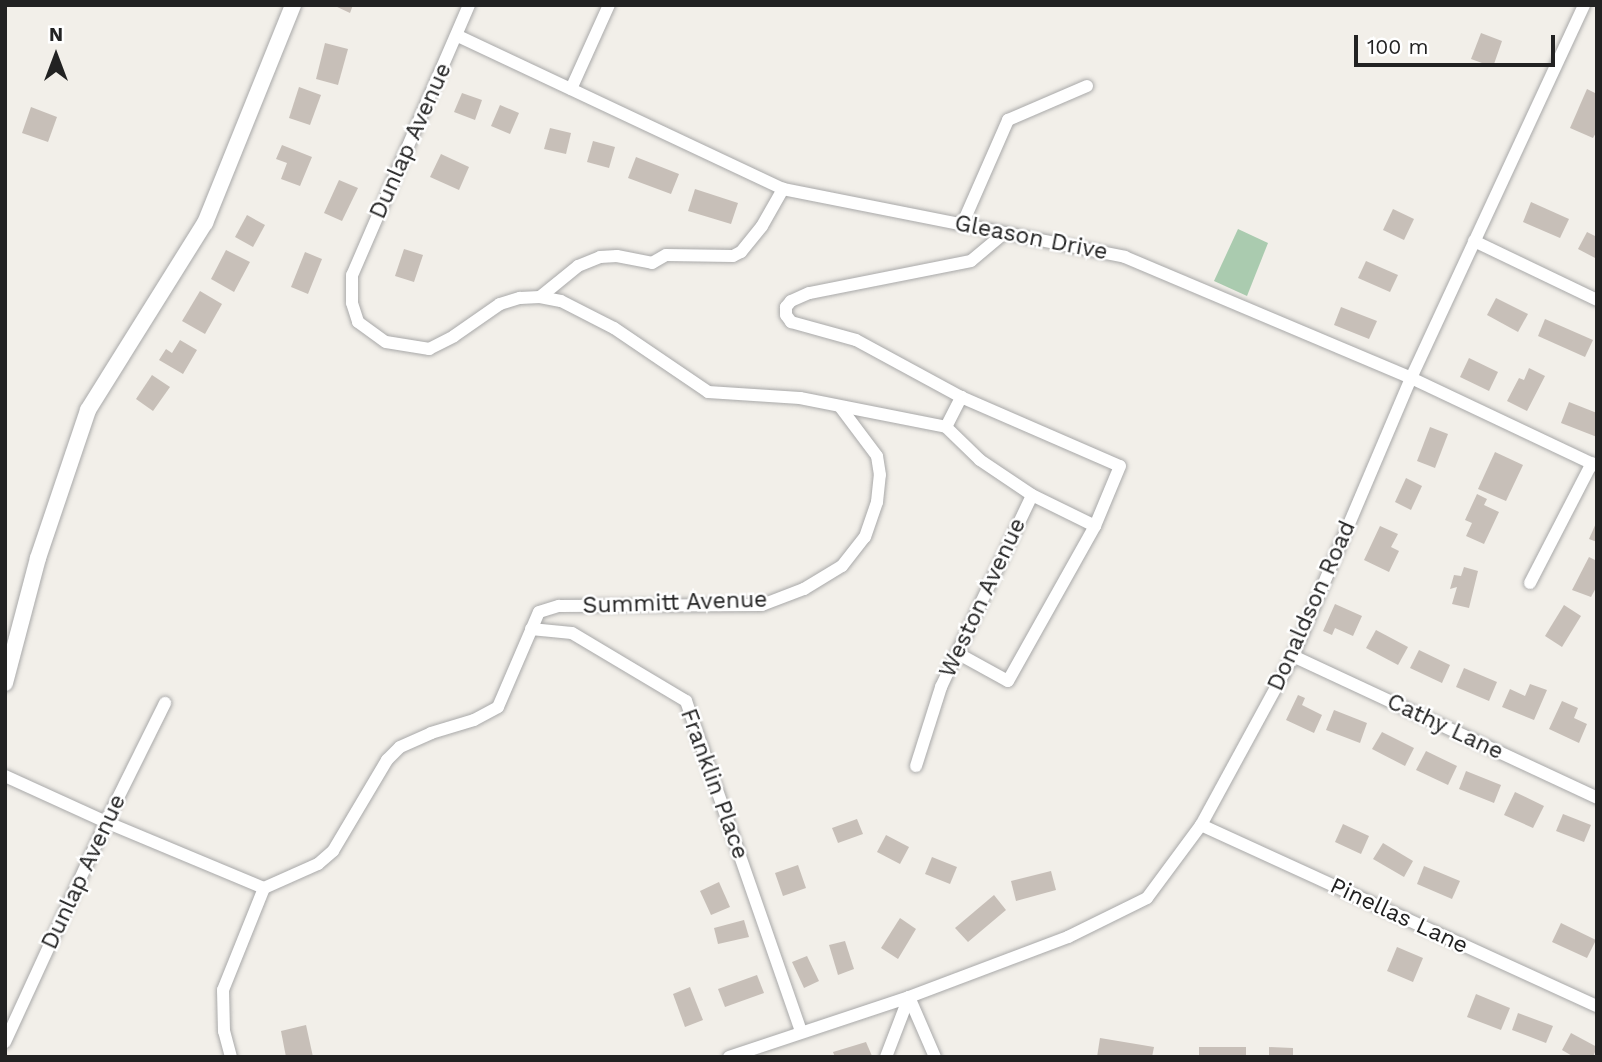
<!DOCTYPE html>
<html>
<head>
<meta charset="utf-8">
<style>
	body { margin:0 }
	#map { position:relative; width:1602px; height:1062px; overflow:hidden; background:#f2efe9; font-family:"Work Sans",sans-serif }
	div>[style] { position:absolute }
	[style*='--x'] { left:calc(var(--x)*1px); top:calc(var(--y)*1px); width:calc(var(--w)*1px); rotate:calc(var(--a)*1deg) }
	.cemetery>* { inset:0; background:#aacbaf }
	.building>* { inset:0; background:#c7bfb8 }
	.roads { filter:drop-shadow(0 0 2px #a9a9a9) drop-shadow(0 0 2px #a9a9a9) }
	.minor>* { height:12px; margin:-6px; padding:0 6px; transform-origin:6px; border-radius:6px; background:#fff }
	.tertiary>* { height:16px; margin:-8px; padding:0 8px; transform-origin:8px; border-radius:8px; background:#fff }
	span { translate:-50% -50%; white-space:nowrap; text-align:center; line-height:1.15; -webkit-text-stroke:5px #fff; paint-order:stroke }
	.street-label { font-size:23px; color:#222 }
	.frame { position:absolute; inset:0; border:7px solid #222; pointer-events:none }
	.north { position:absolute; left:21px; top:21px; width:70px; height:70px; -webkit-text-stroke:5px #fff; paint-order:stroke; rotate:0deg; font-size:19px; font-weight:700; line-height:28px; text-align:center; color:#222 }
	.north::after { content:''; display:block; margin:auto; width:24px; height:32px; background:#222; clip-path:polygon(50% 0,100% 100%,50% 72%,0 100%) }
	.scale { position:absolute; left:1354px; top:35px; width:201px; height:32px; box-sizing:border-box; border:4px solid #222; border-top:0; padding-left:9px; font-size:21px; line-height:24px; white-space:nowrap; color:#222; -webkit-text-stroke:5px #fff; paint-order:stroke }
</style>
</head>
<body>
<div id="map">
	<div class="cemetery">
		<div style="clip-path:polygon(1238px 229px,1268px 243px,1247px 296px,1214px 281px)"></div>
	</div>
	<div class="building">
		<div style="clip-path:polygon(333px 5px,353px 5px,350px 13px)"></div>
		<div style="clip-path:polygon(1481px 33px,1502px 41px,1493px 67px,1471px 59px)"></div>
		<div style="clip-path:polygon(325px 43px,348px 49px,338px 85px,316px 79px)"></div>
		<div style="clip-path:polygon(299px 87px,321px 95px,310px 125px,289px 118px)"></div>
		<div style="clip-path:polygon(1587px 89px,1597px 94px,1597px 131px,1593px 138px,1570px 128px)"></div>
		<div style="clip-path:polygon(462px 93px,482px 100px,475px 120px,454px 112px)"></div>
		<div style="clip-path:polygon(500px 105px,519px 113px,510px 134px,491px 126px)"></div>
		<div style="clip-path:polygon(31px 107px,57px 117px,48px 142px,22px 133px)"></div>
		<div style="clip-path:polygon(550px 128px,571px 133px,566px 154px,544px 149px)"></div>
		<div style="clip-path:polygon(593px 141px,615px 147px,609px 168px,587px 162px)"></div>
		<div style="clip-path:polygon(282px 145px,312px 157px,300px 186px,281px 179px,287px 163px,276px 159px)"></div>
		<div style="clip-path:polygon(441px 154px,469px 167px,459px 190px,430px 177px)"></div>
		<div style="clip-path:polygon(636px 157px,679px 174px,671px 194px,628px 178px)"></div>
		<div style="clip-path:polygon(339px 180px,358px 188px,342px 221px,324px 213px)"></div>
		<div style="clip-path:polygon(695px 189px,738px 203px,731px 224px,688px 211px)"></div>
		<div style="clip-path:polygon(1531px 202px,1569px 219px,1560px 238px,1523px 222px)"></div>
		<div style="clip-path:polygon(1393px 209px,1414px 219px,1404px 240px,1383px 230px)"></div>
		<div style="clip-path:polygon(247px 215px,265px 225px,253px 247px,235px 237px)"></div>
		<div style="clip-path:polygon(1587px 232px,1597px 237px,1597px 259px,1578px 249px)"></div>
		<div style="clip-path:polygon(404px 249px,423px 255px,414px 282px,395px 276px)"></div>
		<div style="clip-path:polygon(226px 250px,250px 262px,234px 292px,211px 279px)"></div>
		<div style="clip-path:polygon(305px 252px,322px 259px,308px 294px,291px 287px)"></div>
		<div style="clip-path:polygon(1366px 261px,1398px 275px,1390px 292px,1358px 278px)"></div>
		<div style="clip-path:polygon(200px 291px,222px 304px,205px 334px,182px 321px)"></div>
		<div style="clip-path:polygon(1496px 298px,1528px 314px,1518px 332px,1487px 315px)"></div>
		<div style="clip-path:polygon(1341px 307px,1377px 321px,1369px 339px,1334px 325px)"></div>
		<div style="clip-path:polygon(1545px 319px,1593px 340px,1585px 357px,1538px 336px)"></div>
		<div style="clip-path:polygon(180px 340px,197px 350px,183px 374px,159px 360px,166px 349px,172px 353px)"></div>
		<div style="clip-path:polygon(1469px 358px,1498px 372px,1489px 391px,1460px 377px)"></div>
		<div style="clip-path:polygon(1529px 368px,1545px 376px,1527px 411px,1507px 401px,1519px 378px,1524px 380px)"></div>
		<div style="clip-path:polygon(152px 375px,170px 387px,153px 411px,136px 399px)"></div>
		<div style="clip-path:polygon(1569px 402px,1597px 413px,1597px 437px,1561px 423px)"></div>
		<div style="clip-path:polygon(1430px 427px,1448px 434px,1435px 468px,1417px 461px)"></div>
		<div style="clip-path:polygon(1495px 452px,1523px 465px,1506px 501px,1478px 489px)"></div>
		<div style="clip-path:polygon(1406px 478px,1422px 486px,1411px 510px,1395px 502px)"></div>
		<div style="clip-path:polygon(1477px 494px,1487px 499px,1484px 505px,1499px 512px,1484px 544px,1466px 536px,1472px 523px,1465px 520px)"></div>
		<div style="clip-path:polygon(1597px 521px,1597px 542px,1589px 539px)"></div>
		<div style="clip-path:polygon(1380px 526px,1398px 534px,1391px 547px,1399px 551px,1389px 572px,1364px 560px)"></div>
		<div style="clip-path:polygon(1589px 557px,1597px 561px,1597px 586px,1591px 597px,1572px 590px)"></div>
		<div style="clip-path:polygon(1464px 567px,1478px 571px,1469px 608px,1452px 604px,1457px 587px,1450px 589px,1454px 575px,1461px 576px)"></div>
		<div style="clip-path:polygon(1335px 604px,1362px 616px,1353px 636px,1335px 628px,1332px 635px,1323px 631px)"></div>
		<div style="clip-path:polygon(1564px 605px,1581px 616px,1562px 647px,1545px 636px)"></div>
		<div style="clip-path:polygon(1376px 630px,1408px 647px,1398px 665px,1366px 648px)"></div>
		<div style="clip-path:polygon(1419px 650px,1450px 665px,1442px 683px,1410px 668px)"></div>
		<div style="clip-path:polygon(1464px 668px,1497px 682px,1489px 701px,1456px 687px)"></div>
		<div style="clip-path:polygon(1530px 684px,1547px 690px,1534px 720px,1502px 707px,1510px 689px,1525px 696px)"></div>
		<div style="clip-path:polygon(1298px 695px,1305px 698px,1302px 705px,1322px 715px,1314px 733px,1286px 720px)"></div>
		<div style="clip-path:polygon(1562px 701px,1578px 708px,1574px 718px,1587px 724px,1579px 743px,1549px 729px)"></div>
		<div style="clip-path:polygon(1334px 710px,1367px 723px,1360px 743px,1326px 730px)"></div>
		<div style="clip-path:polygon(1382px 732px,1414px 748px,1405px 766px,1372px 749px)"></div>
		<div style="clip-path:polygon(1426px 751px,1457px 766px,1448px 785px,1416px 770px)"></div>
		<div style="clip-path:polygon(1466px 771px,1501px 785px,1494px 803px,1459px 789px)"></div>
		<div style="clip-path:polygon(1515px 792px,1544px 806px,1533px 828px,1504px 815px)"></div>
		<div style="clip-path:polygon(1563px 814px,1591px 825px,1584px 842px,1556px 831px)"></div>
		<div style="clip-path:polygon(857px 819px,863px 834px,838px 843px,832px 828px)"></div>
		<div style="clip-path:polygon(1343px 824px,1369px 836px,1361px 854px,1335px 842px)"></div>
		<div style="clip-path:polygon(886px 835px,909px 847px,900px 864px,877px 852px)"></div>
		<div style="clip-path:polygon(1383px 843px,1413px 861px,1404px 877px,1373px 859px)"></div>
		<div style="clip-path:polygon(932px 857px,957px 867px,950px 884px,925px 874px)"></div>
		<div style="clip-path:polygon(798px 865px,806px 888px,783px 896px,775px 873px)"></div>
		<div style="clip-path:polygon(1424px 866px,1460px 881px,1452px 899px,1417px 884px)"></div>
		<div style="clip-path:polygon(1051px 871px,1056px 890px,1016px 901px,1011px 881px)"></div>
		<div style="clip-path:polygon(719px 882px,730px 907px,711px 915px,700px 891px)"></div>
		<div style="clip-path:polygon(994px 895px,1006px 910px,968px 942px,955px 928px)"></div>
		<div style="clip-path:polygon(900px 918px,916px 929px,898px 959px,881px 948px)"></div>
		<div style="clip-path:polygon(744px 920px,749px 937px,718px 944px,714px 928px)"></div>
		<div style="clip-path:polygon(1561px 923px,1596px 940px,1587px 958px,1552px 942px)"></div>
		<div style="clip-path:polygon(845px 941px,854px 969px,838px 975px,829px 945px)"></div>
		<div style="clip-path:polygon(1397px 947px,1423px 958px,1413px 982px,1387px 971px)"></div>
		<div style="clip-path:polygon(807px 956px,819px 981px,804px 988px,792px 962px)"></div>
		<div style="clip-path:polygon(757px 975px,764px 993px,725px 1007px,718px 989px)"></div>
		<div style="clip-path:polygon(690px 987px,703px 1020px,685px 1027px,673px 994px)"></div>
		<div style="clip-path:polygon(1476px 994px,1510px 1008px,1501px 1030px,1467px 1017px)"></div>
		<div style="clip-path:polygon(1518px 1013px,1553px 1026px,1546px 1043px,1512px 1030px)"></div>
		<div style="clip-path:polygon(306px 1025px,313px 1057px,286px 1057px,281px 1031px)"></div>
		<div style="clip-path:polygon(1571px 1033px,1597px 1047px,1593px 1057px,1574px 1057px,1562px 1050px)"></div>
		<div style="clip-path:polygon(1100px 1038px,1154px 1047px,1152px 1057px,1097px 1057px)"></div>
		<div style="clip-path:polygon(866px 1042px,872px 1056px,835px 1057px,833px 1052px)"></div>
		<div style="clip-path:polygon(1199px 1047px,1246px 1047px,1246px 1057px,1199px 1057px)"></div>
		<div style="clip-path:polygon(1269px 1047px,1293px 1048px,1293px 1057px,1269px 1057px)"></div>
	</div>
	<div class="roads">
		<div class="minor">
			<div style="--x:469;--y:5;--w:294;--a:113.4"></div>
			<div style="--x:352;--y:275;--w:28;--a:90"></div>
			<div style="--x:352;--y:303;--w:20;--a:72"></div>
			<div style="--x:358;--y:322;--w:34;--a:36"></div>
			<div style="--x:386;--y:342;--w:44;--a:9.2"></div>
			<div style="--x:429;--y:349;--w:28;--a:-27"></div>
			<div style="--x:454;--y:336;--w:56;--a:-34.8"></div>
			<div style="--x:500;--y:304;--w:21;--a:-17"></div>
			<div style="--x:520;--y:298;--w:20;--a:-3"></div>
			<div style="--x:540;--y:297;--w:21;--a:11"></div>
			<div style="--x:561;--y:301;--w:59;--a:27"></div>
			<div style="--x:614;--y:328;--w:114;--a:34.2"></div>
			<div style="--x:708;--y:392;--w:92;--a:3.7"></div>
			<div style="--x:800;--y:398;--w:149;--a:11.2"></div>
			<div style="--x:946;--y:427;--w:34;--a:-63"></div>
			<div style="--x:458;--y:36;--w:359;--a:25.2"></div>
			<div style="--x:783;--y:189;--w:349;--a:11.2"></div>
			<div style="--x:1125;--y:257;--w:311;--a:22.9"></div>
			<div style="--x:1411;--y:378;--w:206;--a:25.3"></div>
			<div style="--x:571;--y:89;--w:92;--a:-65.7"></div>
			<div style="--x:962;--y:225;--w:115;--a:-66.3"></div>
			<div style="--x:1008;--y:120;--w:86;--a:-23.3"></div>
			<div style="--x:1002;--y:235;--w:40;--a:140"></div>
			<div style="--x:971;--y:261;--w:165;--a:168.8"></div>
			<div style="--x:809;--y:293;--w:20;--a:156"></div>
			<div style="--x:791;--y:301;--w:8;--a:130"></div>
			<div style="--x:786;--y:307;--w:8;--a:90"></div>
			<div style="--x:786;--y:315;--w:9;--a:54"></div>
			<div style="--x:791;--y:322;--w:67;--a:15.5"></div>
			<div style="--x:856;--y:340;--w:119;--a:28.5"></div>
			<div style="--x:961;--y:397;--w:173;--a:23.5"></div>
			<div style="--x:1120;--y:466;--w:65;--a:112.6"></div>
			<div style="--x:1095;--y:526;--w:70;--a:-153.8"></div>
			<div style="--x:1474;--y:241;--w:136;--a:25.6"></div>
			<div style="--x:540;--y:297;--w:49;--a:-39.2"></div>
			<div style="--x:578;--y:266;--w:24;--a:-22"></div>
			<div style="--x:600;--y:257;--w:17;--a:-3"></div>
			<div style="--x:617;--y:256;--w:36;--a:11"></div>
			<div style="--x:652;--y:263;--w:16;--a:-30"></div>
			<div style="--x:666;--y:255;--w:67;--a:0.9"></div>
			<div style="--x:733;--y:256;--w:9;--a:-27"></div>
			<div style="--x:741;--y:252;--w:33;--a:-51"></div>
			<div style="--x:762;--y:226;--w:43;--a:-60.4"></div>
			<div style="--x:1530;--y:583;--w:135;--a:-62.7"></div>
			<div style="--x:531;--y:629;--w:41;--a:5.6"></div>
			<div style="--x:572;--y:633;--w:133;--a:30.8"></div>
			<div style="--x:686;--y:701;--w:349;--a:70.8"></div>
			<div style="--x:957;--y:653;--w:58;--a:28.8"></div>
			<div style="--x:1008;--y:681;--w:178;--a:-60.7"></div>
			<div style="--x:1293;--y:656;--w:336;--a:25"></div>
			<div style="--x:916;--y:766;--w:83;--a:-72.4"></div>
			<div style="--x:941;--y:687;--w:212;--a:-64.6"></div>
			<div style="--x:1032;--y:495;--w:63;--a:-146.1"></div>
			<div style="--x:980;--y:460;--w:47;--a:-135.9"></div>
			<div style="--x:5;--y:776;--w:111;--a:24.5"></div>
			<div style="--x:106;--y:822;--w:171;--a:22.7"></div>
			<div style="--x:1201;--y:825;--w:435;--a:24.6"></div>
			<div style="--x:5;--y:1042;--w:242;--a:-65.3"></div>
			<div style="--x:106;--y:822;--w:133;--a:-63.6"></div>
			<div style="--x:231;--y:1057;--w:27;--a:-105"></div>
			<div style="--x:224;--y:1031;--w:41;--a:-91.4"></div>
			<div style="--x:223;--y:990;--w:110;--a:-68.1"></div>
			<div style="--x:264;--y:888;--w:59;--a:-24"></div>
			<div style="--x:318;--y:864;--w:20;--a:-41"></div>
			<div style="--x:333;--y:851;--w:106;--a:-59.3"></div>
			<div style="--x:387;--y:760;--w:18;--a:-45"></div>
			<div style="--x:400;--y:747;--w:34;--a:-24"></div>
			<div style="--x:431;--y:733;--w:45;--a:-16.8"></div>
			<div style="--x:474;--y:720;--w:27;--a:-28"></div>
			<div style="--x:498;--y:707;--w:103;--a:-66.7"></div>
			<div style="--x:539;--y:612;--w:21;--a:-17"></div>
			<div style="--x:559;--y:606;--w:203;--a:-0.3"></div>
			<div style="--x:762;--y:605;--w:45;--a:-20.9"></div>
			<div style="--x:804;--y:589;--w:44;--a:-31.2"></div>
			<div style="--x:842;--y:566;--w:37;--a:-52"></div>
			<div style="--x:865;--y:537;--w:37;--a:-71"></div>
			<div style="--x:877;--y:502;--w:27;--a:-84"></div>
			<div style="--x:880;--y:475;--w:19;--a:-99"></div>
			<div style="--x:877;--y:456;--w:60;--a:-126.9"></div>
			<div style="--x:729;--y:1057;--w:190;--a:-18.4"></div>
			<div style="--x:909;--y:997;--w:65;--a:66.6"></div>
			<div style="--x:886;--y:1057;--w:64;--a:-69"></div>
			<div style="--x:909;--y:997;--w:170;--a:-20.7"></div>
			<div style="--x:1068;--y:937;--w:88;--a:-26.3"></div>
			<div style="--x:1147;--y:898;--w:91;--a:-53.5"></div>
			<div style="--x:1201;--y:825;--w:192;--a:-61.4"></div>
			<div style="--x:1293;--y:656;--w:302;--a:-67"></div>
			<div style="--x:1411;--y:378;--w:411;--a:-65.1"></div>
		</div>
		<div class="tertiary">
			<div style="--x:5;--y:683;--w:129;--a:-75.2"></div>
			<div style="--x:38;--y:558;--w:156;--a:-71.3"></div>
			<div style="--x:88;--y:410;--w:221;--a:-58"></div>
			<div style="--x:205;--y:223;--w:235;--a:-68"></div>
		</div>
	</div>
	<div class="street-label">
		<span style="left:411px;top:141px;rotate:-66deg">Dunlap Avenue</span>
		<span style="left:1031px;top:238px;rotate:11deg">Gleason Drive</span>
		<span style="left:983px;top:598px;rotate:-65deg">Weston Avenue</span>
		<span style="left:675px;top:603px;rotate:-2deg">Summitt Avenue</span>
		<span style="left:1312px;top:606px;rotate:-66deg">Donaldson Road</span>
		<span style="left:1445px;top:727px;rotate:25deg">Cathy Lane</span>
		<span style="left:714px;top:784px;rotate:70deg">Franklin Place</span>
		<span style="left:84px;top:872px;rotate:-65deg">Dunlap Avenue</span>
		<span style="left:1399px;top:916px;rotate:25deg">Pinellas Lane</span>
	</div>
	<div class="frame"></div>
	<div class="north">N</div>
	<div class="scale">100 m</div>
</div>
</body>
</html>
